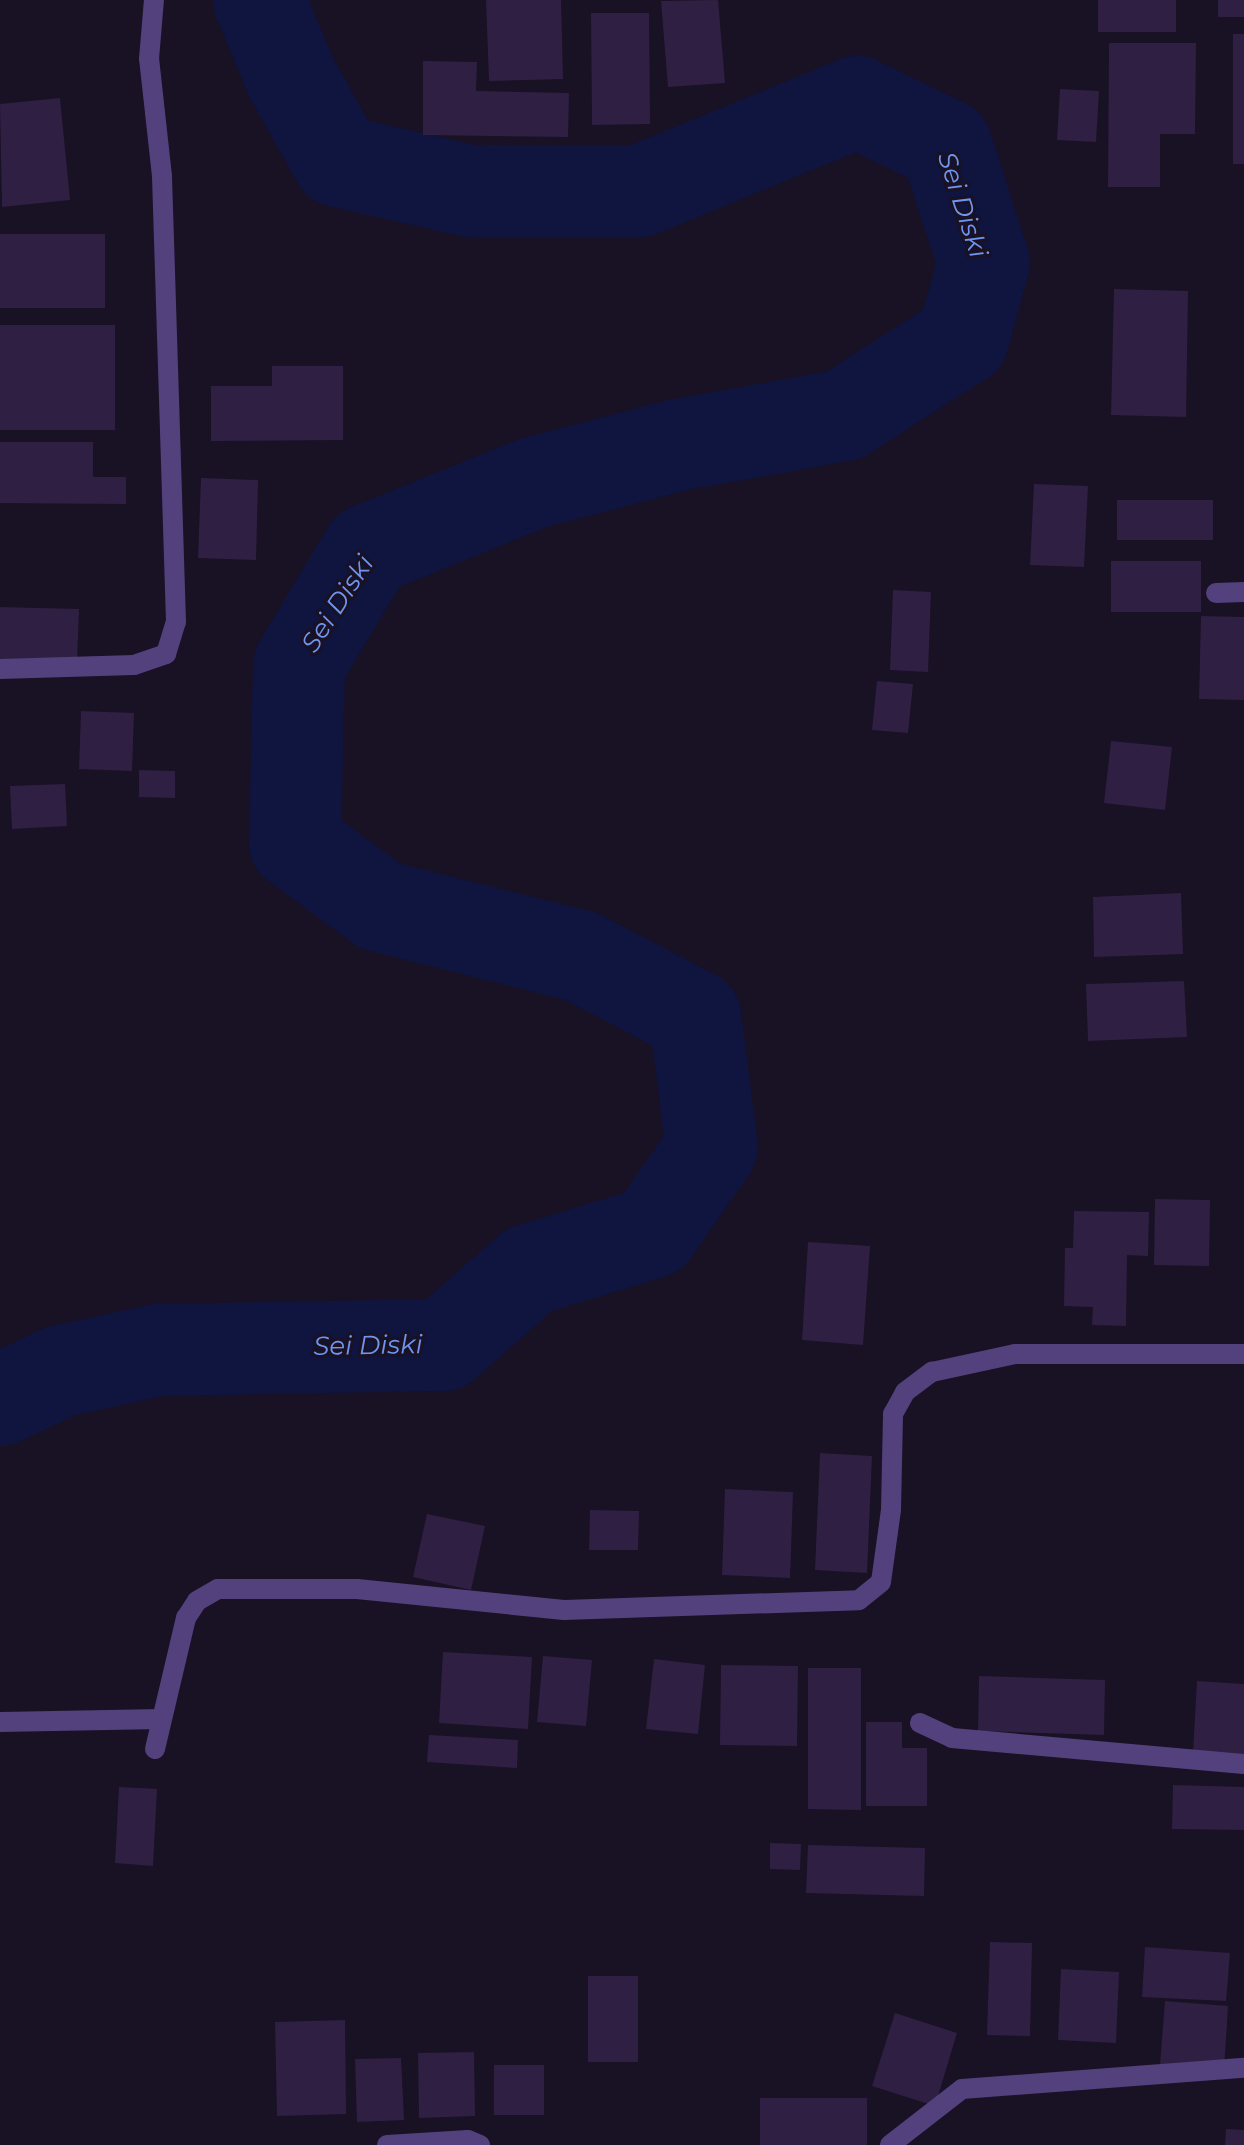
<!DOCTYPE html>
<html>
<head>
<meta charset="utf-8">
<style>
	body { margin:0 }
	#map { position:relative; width:1244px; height:2145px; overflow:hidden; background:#191124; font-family:Montserrat,sans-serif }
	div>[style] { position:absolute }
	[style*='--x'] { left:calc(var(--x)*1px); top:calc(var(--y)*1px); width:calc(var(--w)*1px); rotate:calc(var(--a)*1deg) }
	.river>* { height:92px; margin:-46px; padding:0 46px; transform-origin:46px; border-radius:46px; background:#0f153f }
	.building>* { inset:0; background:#2f1f43 }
	.minor>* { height:20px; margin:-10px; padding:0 10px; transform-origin:10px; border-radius:10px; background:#53417e }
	span { translate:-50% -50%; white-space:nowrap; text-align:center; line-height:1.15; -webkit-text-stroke:6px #191124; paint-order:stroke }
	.water-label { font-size:26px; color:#7095f1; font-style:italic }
</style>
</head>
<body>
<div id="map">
	<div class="river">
		<div style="--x:0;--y:1400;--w:68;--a:-25.4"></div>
		<div style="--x:61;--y:1371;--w:100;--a:-12.1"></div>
		<div style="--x:159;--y:1350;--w:285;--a:-1"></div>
		<div style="--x:444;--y:1345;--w:113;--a:-41.4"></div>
		<div style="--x:529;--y:1270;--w:130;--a:-17"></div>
		<div style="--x:653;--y:1232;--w:103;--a:-55.2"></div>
		<div style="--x:712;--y:1147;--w:132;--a:-97.4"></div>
		<div style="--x:695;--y:1016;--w:130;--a:-152.4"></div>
		<div style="--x:580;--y:956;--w:206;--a:-166"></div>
		<div style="--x:380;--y:906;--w:106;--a:-143.5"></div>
		<div style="--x:295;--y:843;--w:178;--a:-88.7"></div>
		<div style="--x:299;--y:665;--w:134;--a:-59"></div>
		<div style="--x:368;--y:550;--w:178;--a:-22.1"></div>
		<div style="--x:533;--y:483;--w:150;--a:-14.7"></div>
		<div style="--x:678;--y:445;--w:169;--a:-10.2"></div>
		<div style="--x:844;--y:415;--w:141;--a:-32.6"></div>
		<div style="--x:963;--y:339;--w:79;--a:-74.6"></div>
		<div style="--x:984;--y:263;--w:124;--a:-107.9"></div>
		<div style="--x:946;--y:145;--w:99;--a:-154.2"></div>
		<div style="--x:857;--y:102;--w:235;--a:157.7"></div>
		<div style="--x:640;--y:191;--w:170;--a:180"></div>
		<div style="--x:470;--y:191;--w:135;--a:-167.2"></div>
		<div style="--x:338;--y:161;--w:96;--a:-119.2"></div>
		<div style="--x:291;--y:77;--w:83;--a:-112.6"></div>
	</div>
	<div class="building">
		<div style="clip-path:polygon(486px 0,561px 0,563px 79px,489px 81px)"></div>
		<div style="clip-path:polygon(718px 0,725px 83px,668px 87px,661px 1px)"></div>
		<div style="clip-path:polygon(1098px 0,1176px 0,1176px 32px,1098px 32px)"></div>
		<div style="clip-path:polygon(1218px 0,1244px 0,1244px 17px,1218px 17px)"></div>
		<div style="clip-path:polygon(591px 13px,649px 13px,650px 124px,592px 125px)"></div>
		<div style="clip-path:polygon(1233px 34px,1244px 34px,1244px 164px,1233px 164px)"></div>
		<div style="clip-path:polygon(1109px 43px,1196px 43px,1195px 134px,1160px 134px,1160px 187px,1108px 187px)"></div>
		<div style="clip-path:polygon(423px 61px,477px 62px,476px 91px,569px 93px,568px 137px,423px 135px)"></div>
		<div style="clip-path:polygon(1060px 89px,1099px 91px,1096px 142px,1057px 140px)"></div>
		<div style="clip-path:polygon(60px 98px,70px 200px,2px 207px,0 104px)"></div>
		<div style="clip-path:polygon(0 234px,105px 234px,105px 308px,0 308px)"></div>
		<div style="clip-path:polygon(1114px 289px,1188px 291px,1186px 417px,1111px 415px)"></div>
		<div style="clip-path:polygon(0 325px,115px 325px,115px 430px,0 430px)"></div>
		<div style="clip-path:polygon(272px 366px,343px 366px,343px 440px,211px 441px,211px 386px,272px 386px)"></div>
		<div style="clip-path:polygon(0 442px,93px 442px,93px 477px,126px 477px,126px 504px,0 503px)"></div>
		<div style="clip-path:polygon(201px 478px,258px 480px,256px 560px,198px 558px)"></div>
		<div style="clip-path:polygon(1034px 484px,1088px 486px,1084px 567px,1030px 565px)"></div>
		<div style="clip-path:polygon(1117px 500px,1213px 500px,1213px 540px,1117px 540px)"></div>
		<div style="clip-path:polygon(1111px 561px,1201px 561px,1201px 612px,1111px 612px)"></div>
		<div style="clip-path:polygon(893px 590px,931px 592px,928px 672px,890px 670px)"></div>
		<div style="clip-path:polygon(0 607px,79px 609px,77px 662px,0 661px)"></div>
		<div style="clip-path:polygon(1201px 616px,1244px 617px,1244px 700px,1199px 699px)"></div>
		<div style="clip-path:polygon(877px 681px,913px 684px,908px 733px,872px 730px)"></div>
		<div style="clip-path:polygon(81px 711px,134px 713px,132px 771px,79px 769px)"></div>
		<div style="clip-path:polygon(1111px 741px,1172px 747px,1165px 810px,1104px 803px)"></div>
		<div style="clip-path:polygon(139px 770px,175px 771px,175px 798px,139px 797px)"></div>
		<div style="clip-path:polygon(65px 784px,67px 826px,12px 829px,10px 786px)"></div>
		<div style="clip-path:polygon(1181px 893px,1183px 954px,1094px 957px,1093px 897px)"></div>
		<div style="clip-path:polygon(1184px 981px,1187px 1037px,1088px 1041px,1086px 984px)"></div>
		<div style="clip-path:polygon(1155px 1199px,1210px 1200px,1209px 1266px,1154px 1265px)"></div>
		<div style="clip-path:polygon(1074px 1211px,1149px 1212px,1148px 1256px,1127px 1255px,1126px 1326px,1092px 1325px,1093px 1307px,1064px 1306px,1065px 1248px,1073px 1248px)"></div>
		<div style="clip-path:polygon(808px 1242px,870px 1246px,863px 1345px,802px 1340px)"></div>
		<div style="clip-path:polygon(820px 1453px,872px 1456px,867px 1573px,815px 1570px)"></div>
		<div style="clip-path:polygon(725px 1489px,793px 1492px,790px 1578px,722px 1575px)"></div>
		<div style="clip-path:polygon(590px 1510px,639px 1511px,638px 1550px,589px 1550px)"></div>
		<div style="clip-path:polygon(427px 1514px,485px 1526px,471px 1590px,413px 1577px)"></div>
		<div style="clip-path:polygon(443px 1652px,532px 1657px,528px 1729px,439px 1723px)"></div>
		<div style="clip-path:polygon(543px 1656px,592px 1660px,586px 1726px,537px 1722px)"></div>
		<div style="clip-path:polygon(654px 1659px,705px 1665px,698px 1734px,646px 1729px)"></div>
		<div style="clip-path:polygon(721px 1665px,798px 1666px,797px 1746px,720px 1745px)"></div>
		<div style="clip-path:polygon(808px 1668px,861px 1668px,861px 1810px,808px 1809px)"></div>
		<div style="clip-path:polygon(979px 1676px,1105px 1680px,1104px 1735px,978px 1731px)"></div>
		<div style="clip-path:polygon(1197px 1681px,1244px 1684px,1244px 1756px,1193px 1753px)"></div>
		<div style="clip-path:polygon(866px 1722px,902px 1722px,902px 1748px,927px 1748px,927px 1806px,866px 1806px)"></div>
		<div style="clip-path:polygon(429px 1735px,518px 1740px,517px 1768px,427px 1762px)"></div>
		<div style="clip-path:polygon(1173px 1785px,1244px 1787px,1244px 1830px,1172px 1829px)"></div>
		<div style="clip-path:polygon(119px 1787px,157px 1789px,153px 1866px,115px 1863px)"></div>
		<div style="clip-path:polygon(770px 1843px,801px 1844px,800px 1870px,770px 1869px)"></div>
		<div style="clip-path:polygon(808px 1845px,925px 1848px,924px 1896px,806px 1893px)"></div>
		<div style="clip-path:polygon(990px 1942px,1032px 1943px,1030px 2036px,987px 2035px)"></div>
		<div style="clip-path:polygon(1145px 1947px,1230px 1953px,1226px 2001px,1142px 1997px)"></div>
		<div style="clip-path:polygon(1061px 1969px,1119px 1972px,1116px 2043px,1058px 2040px)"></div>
		<div style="clip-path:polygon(588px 1976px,638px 1976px,638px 2062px,588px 2062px)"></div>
		<div style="clip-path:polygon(1165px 2001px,1228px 2006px,1224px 2069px,1160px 2065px)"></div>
		<div style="clip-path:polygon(895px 2013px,957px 2033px,935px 2106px,872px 2086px)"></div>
		<div style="clip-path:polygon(345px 2020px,346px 2114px,277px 2116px,275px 2022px)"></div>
		<div style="clip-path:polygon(474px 2052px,475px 2116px,419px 2118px,418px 2053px)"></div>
		<div style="clip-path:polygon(401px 2058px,404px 2120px,357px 2122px,355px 2059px)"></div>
		<div style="clip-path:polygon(494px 2065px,544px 2065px,544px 2115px,494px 2115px)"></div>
		<div style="clip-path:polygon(760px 2098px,867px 2098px,867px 2145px,760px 2145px)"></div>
		<div style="clip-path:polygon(1226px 2129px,1244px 2130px,1244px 2145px,1225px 2145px)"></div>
	</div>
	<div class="minor">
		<div style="--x:1216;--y:593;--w:28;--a:-2"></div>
		<div style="--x:0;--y:669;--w:134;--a:-1.7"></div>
		<div style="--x:134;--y:665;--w:34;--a:-19"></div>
		<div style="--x:166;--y:654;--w:34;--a:-73"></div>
		<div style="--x:176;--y:622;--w:446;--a:-91.8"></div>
		<div style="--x:162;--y:176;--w:118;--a:-96.3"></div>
		<div style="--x:149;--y:59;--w:59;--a:-85.2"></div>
		<div style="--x:0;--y:1722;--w:161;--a:-1.1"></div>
		<div style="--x:920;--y:1723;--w:35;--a:25"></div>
		<div style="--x:952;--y:1738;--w:293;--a:5.1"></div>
		<div style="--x:155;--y:1749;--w:135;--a:-76.7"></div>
		<div style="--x:186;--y:1618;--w:20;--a:-57"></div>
		<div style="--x:197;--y:1601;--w:24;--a:-30"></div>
		<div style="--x:218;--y:1589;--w:139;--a:0"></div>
		<div style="--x:357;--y:1589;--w:208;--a:5.8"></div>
		<div style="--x:564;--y:1610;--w:295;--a:-1.9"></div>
		<div style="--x:859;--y:1600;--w:28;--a:-39"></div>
		<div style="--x:881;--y:1582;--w:73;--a:-82.1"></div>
		<div style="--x:891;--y:1510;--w:96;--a:-88.8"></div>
		<div style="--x:893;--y:1414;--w:25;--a:-61"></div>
		<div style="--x:905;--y:1392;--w:34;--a:-37"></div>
		<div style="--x:932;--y:1372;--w:85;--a:-12.2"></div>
		<div style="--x:1015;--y:1354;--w:229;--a:0"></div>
		<div style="--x:387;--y:2145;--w:81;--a:-3.5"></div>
		<div style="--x:468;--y:2140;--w:13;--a:23"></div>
		<div style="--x:890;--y:2145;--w:91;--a:-37.9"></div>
		<div style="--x:962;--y:2089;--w:283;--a:-4.3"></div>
	</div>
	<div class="water-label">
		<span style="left:962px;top:205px;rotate:72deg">Sei Diski</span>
		<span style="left:338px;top:604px;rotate:-57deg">Sei Diski</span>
		<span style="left:368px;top:1346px;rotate:-1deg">Sei Diski</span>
	</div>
</div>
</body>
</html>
